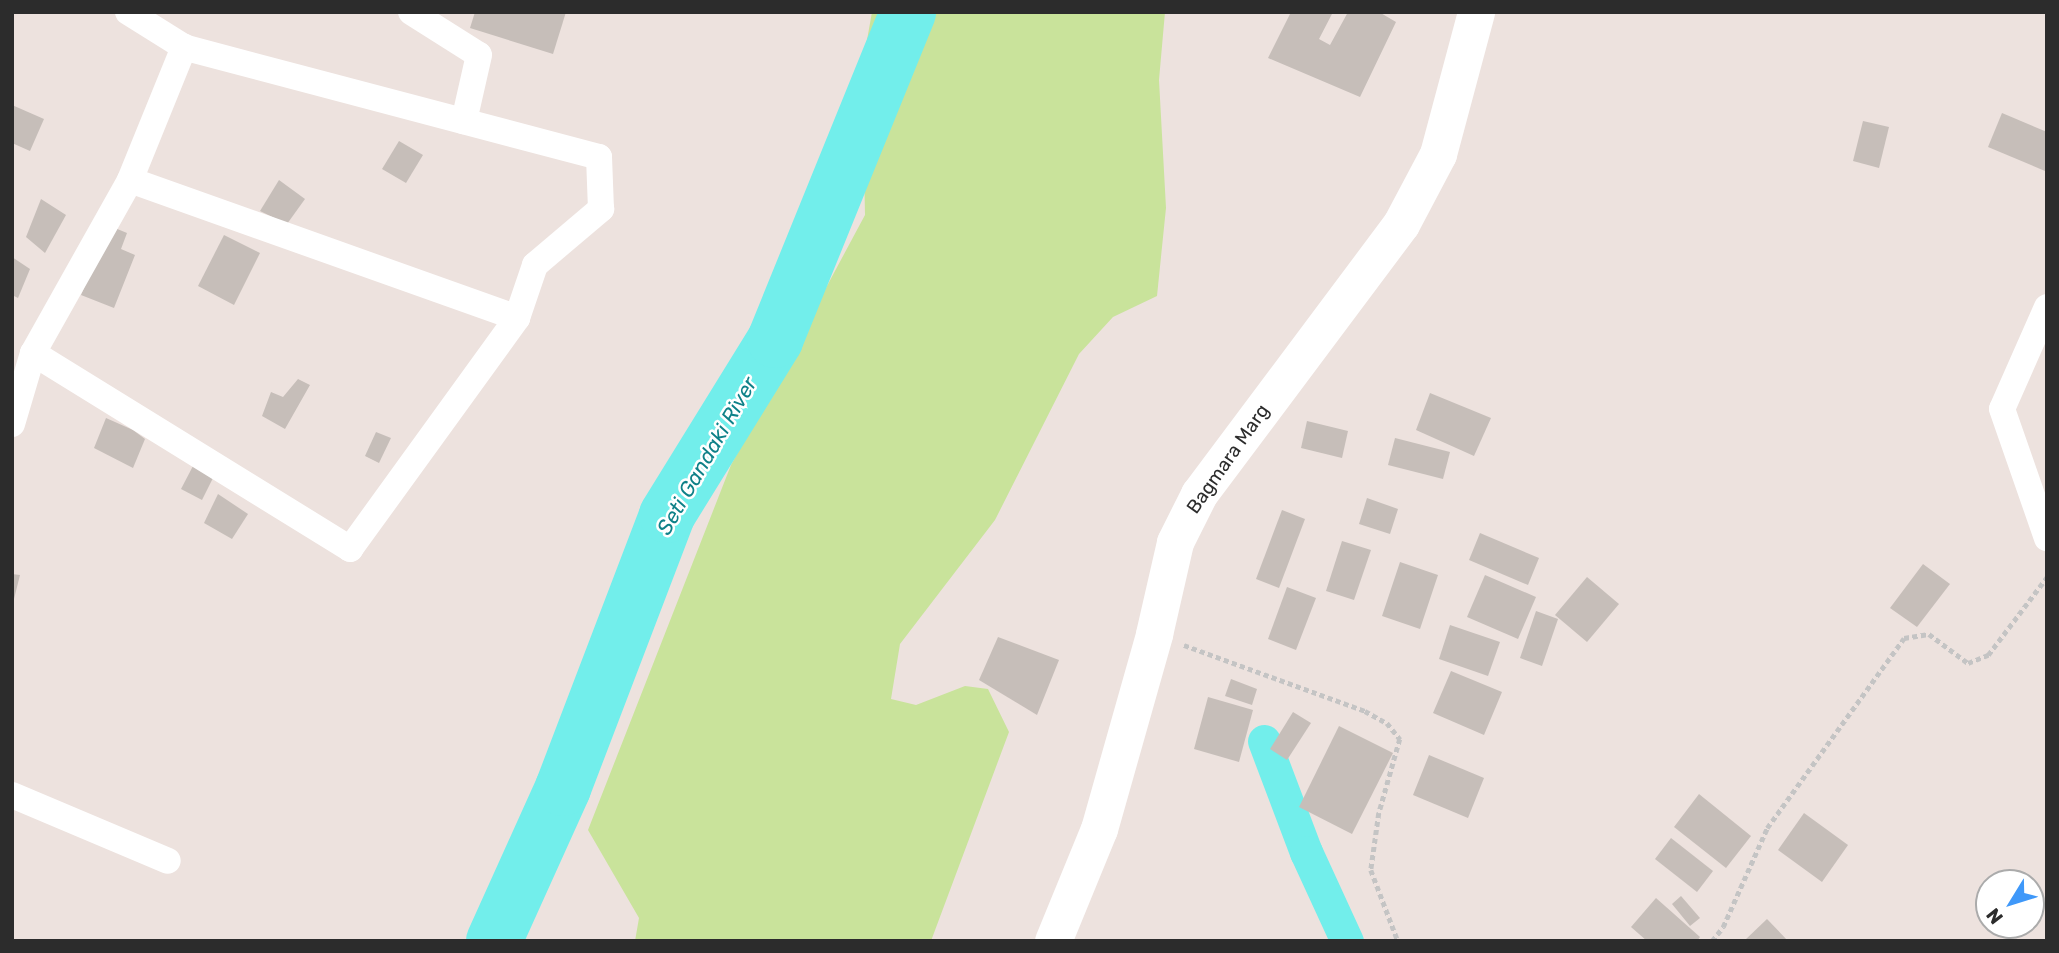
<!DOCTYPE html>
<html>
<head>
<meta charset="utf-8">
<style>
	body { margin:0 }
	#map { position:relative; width:2059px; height:953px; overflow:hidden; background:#ede2de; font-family:Rubik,sans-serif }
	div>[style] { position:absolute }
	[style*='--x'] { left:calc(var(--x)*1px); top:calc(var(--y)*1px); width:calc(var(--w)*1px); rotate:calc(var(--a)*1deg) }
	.green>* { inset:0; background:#c9e39b }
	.canal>* { height:33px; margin:-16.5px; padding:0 16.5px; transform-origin:16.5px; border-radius:16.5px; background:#72eeeb }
	.river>* { height:56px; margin:-28px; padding:0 28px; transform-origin:28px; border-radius:28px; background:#72eeeb }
	.building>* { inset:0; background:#c6beb9 }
	.path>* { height:4.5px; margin-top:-2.25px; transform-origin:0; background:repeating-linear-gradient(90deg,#c4c4c4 0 5px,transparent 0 8.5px) }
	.minor>* { height:26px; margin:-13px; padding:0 13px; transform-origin:13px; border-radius:13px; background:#fff }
	.secondary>* { height:37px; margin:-18.5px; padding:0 18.5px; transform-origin:18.5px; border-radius:18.5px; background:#fff }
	span { translate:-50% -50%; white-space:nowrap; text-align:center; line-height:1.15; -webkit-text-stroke:5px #fff; paint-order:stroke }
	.street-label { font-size:19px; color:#2c2c2c }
	.water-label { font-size:21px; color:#0e8188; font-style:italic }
	.frame { position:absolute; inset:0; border:14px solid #2c2c2c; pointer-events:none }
	.north { position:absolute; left:1975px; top:869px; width:70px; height:70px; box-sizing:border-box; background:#fff; border:2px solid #ababab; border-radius:50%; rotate:232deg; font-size:19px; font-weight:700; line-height:28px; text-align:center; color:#2c2c2c }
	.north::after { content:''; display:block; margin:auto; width:24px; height:32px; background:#3f98f9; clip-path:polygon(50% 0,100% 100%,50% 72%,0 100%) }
</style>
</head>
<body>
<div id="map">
	<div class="green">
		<div style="clip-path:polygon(872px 12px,1165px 12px,1159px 80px,1166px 208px,1157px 296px,1113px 317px,1079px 354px,995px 520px,900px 644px,891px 699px,916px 705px,965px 686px,988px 689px,1009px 732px,931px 941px,635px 941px,639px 918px,588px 830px,731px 465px,865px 215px,862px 68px)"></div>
	</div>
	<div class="canal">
		<div style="--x:1264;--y:741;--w:119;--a:69.3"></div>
		<div style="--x:1306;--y:852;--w:98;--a:65.3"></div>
	</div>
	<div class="river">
		<div style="--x:494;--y:941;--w:168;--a:-65.7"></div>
		<div style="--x:563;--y:788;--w:292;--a:-69.1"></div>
		<div style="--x:667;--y:515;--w:206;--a:-58.3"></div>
		<div style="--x:775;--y:340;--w:354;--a:-67.9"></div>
	</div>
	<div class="building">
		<div style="clip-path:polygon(475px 12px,566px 12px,553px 54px,470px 28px)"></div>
		<div style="clip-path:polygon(1291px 12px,1333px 12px,1319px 39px,1330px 45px,1348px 12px,1379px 12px,1396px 22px,1360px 97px,1268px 58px)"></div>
		<div style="clip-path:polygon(12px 105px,44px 119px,30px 151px,12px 143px)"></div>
		<div style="clip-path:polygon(2002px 113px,2047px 132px,2045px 171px,1988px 147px)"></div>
		<div style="clip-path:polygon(1863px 121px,1889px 127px,1879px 168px,1853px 161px)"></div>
		<div style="clip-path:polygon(399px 141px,423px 155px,406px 183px,382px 169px)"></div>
		<div style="clip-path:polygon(279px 180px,305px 199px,287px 224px,260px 211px)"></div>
		<div style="clip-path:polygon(41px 199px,66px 215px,45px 253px,26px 237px)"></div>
		<div style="clip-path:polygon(110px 226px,127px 233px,121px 249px,135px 255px,114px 308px,81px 295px)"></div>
		<div style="clip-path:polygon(224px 235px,260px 253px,234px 305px,198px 286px)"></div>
		<div style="clip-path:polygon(12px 257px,30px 269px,18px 298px,12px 295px)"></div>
		<div style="clip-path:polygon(298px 379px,310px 385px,285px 429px,262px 416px,271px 392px,283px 397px)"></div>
		<div style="clip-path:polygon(1430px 393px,1491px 418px,1474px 456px,1416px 430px)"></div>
		<div style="clip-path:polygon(106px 418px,133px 430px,145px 439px,133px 468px,94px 448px)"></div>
		<div style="clip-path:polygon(1307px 421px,1348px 431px,1342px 458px,1301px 448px)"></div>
		<div style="clip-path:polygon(376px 432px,391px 438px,379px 463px,365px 456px)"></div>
		<div style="clip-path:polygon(1395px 438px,1450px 452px,1443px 479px,1388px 465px)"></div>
		<div style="clip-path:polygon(193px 466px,213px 478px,202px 500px,181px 489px)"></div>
		<div style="clip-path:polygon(218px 494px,248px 514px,232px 539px,204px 523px)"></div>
		<div style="clip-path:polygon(1367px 498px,1398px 509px,1390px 534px,1359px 524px)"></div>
		<div style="clip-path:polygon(1282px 510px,1305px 519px,1279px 588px,1256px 579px)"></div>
		<div style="clip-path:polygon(1480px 533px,1539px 558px,1528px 585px,1469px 560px)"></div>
		<div style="clip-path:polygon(1342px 541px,1371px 550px,1354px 600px,1326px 591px)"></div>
		<div style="clip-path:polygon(1400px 562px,1438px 575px,1420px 629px,1382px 616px)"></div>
		<div style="clip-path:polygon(1923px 564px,1950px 584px,1917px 627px,1890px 608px)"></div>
		<div style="clip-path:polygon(12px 574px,20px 575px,13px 603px,12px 603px)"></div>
		<div style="clip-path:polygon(1485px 575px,1536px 597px,1518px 639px,1467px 617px)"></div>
		<div style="clip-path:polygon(1587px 577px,1619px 604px,1587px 642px,1555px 615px)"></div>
		<div style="clip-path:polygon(1287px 587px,1316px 598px,1296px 650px,1268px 639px)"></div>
		<div style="clip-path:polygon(1536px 611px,1558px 619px,1542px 666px,1520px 658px)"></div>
		<div style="clip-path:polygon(1450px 625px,1500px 642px,1488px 676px,1439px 659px)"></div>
		<div style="clip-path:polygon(998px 637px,1059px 660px,1037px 715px,979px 680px)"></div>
		<div style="clip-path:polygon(1451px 671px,1502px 692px,1484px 735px,1433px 713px)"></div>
		<div style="clip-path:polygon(1231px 679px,1257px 689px,1252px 705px,1225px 696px)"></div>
		<div style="clip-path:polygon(1208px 697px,1253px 710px,1239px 762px,1194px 749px)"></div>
		<div style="clip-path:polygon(1293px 712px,1311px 723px,1287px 760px,1270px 749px)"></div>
		<div style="clip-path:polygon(1339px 726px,1393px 753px,1352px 834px,1299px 807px)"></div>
		<div style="clip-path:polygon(1429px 755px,1484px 778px,1468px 818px,1413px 795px)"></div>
		<div style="clip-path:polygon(1699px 794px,1751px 836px,1726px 868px,1674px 827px)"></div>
		<div style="clip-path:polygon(1804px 813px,1848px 845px,1822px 882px,1778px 850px)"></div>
		<div style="clip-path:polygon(1671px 838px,1713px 871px,1697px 892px,1655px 859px)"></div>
		<div style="clip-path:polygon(1681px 896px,1700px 918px,1690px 926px,1672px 904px)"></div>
		<div style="clip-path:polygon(1656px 898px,1700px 937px,1697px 941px,1647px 941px,1631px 927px)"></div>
		<div style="clip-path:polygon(1767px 919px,1788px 941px,1744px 941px)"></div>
	</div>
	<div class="path">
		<div style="--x:1184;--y:645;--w:193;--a:20"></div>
		<div style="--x:1365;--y:711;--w:25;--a:29"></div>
		<div style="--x:1387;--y:723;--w:21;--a:51"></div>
		<div style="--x:1400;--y:739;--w:77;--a:105.8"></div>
		<div style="--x:1379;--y:813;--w:58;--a:98"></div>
		<div style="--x:1371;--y:870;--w:76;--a:69.2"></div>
		<div style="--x:1712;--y:941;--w:18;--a:-52"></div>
		<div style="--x:1723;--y:927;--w:108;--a:-66"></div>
		<div style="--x:1767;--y:828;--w:234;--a:-54.2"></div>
		<div style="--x:1904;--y:638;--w:25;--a:-9"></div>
		<div style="--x:1929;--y:634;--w:49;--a:36.6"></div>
		<div style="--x:1968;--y:663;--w:22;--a:-22"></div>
		<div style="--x:1988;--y:655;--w:98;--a:-52.9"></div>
	</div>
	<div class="minor">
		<div style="--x:411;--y:12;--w:80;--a:32.3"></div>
		<div style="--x:479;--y:55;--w:68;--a:102.8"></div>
		<div style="--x:130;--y:180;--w:144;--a:-67.9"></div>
		<div style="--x:2047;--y:307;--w:111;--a:113.8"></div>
		<div style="--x:2002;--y:409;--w:137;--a:70.8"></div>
		<div style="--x:33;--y:353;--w:198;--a:-60.7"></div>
		<div style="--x:130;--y:180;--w:411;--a:19.6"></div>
		<div style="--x:12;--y:424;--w:74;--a:-73.5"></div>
		<div style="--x:33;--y:353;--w:373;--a:31.7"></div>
		<div style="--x:350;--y:549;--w:285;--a:-54.1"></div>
		<div style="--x:517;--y:318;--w:56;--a:-71.2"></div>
		<div style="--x:535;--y:265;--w:87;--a:-40.3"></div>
		<div style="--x:601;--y:209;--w:52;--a:-92.2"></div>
		<div style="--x:599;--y:157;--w:429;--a:-165.2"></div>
		<div style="--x:184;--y:47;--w:66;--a:-148"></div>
		<div style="--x:12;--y:795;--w:169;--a:22.9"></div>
	</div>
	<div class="secondary">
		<div style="--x:1053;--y:941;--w:121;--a:-67.7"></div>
		<div style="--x:1099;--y:829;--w:203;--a:-74.2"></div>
		<div style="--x:1154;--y:634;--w:94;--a:-77.1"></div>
		<div style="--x:1175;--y:542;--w:54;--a:-63.4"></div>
		<div style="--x:1199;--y:494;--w:337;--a:-53.2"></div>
		<div style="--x:1401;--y:224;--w:79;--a:-62.1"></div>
		<div style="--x:1438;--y:154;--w:147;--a:-75"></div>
	</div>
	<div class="street-label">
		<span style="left:1228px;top:459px;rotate:-55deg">Bagmara Marg</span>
	</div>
	<div class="water-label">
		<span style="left:707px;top:456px;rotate:-60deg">Seti Gandaki River</span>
	</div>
	<div class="frame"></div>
	<div class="north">N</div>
</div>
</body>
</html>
